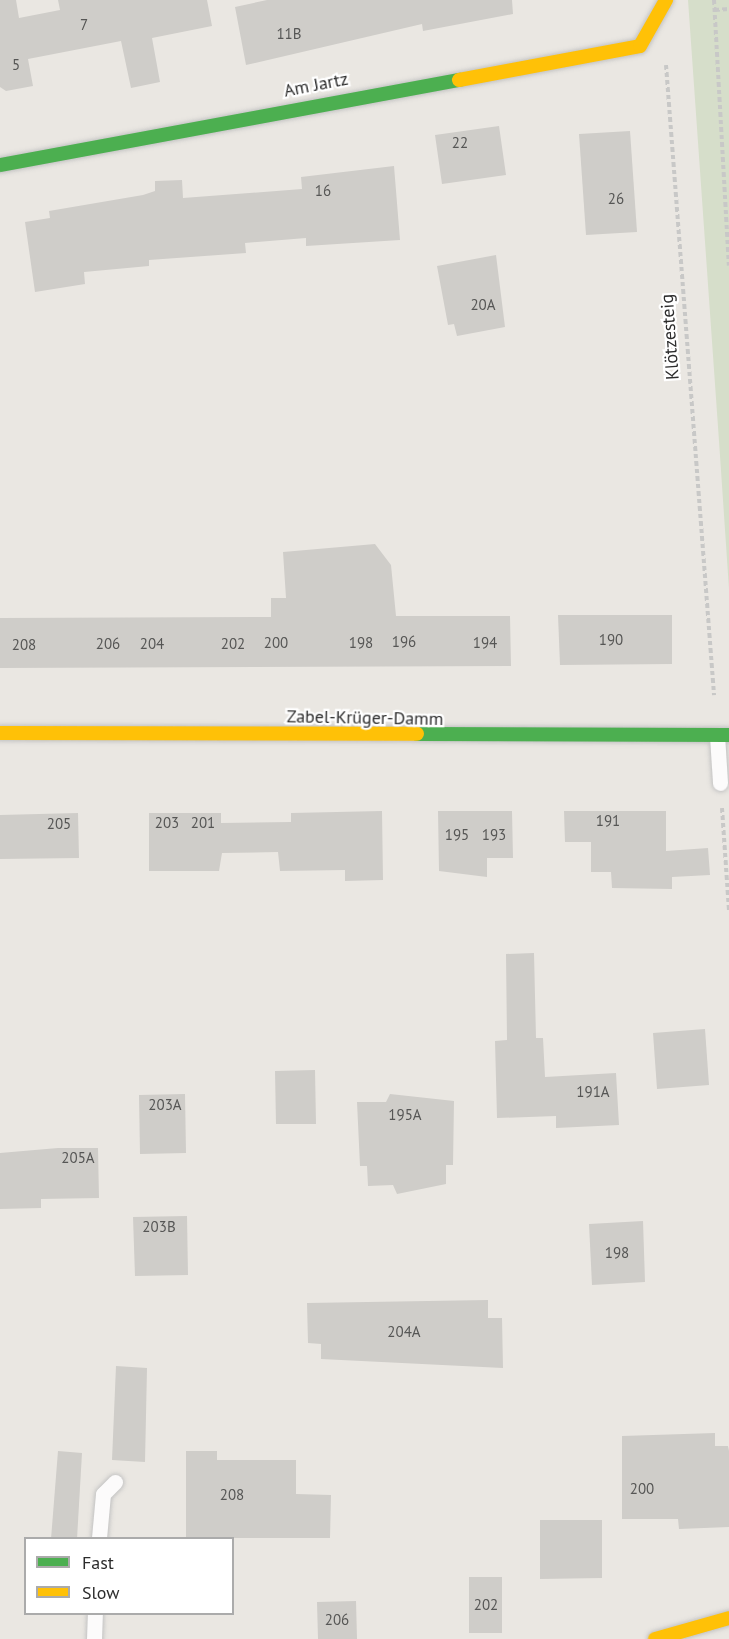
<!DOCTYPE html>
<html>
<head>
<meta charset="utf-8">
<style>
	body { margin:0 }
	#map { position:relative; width:729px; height:1639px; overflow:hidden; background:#eae7e2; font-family:"PT Sans",sans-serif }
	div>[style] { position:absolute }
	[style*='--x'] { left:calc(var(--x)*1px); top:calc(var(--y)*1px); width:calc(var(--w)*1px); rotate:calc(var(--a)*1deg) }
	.cemetery>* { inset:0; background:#d6deca }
	.building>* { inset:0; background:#cfcdc9 }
	.path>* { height:4px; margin-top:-2px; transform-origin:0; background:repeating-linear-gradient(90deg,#c8c8c7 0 4.5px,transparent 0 7.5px) }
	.roads { filter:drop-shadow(0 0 2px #c3c3c3) drop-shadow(0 0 2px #c3c3c3) }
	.lane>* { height:15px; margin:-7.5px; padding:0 7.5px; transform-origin:7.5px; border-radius:7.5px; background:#fcfbfb }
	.fast>* { height:14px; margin:-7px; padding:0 7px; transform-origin:7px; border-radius:7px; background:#4caf50 }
	.slow>* { height:14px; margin:-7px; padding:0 7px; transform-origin:7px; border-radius:7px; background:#ffc107 }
	span { translate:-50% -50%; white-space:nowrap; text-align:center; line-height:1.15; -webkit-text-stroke:4.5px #fff; paint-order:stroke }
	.number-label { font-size:15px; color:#565655 }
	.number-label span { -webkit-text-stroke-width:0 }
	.street-label { font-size:18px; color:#2c2c2c }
	.legend { position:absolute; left:24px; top:1537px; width:210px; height:78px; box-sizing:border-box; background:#fff; border:2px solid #ababab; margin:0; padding:8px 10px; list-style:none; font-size:18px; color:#2c2c2c }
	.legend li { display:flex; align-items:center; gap:12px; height:30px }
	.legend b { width:30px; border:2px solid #ababab }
</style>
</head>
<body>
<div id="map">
	<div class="cemetery">
		<div style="clip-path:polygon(688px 0,729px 0,729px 589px,719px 441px)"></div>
	</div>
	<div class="building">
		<div style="clip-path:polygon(0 0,16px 0,19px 18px,60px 10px,58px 0,207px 0,212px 26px,152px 38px,160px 82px,131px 88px,121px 41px,28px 59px,33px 86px,6px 91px,0 87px)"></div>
		<div style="clip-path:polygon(267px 0,512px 0,513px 14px,423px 31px,422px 24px,246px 65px,235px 7px)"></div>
		<div style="clip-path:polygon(499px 126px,506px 175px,442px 184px,435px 135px)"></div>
		<div style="clip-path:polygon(630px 131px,637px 232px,586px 235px,579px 134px)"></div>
		<div style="clip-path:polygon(394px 166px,400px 240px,306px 246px,306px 238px,245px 243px,246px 253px,149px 260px,149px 266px,84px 272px,85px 284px,35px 292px,25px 222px,50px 218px,49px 211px,143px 195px,155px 191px,155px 181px,182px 180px,183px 198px,302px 189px,301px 177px)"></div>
		<div style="clip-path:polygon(496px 255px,505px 327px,457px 336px,454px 324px,448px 325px,437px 266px)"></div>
		<div style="clip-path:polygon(375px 544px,391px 565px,396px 616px,510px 616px,511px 666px,0 668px,0 618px,271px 617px,271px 598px,286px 598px,283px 552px)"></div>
		<div style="clip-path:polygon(558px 615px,672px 615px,672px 664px,560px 665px)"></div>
		<div style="clip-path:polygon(382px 811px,383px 880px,345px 881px,345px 870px,280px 871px,278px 852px,222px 853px,219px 871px,149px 871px,149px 813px,221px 813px,221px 823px,291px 822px,291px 813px)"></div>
		<div style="clip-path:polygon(438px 811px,512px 811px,513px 858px,487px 858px,487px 877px,439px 871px)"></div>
		<div style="clip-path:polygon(564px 811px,666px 811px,666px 851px,708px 848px,710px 875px,672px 877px,672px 889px,612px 888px,611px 872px,591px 872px,591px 842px,565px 842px)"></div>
		<div style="clip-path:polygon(78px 813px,79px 858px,0 859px,0 815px)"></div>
		<div style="clip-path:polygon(534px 953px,536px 1038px,543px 1038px,545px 1077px,616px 1073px,619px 1125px,556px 1128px,556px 1116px,497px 1118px,495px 1041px,507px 1040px,506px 954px)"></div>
		<div style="clip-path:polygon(705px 1029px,709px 1085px,657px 1089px,653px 1033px)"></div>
		<div style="clip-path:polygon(315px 1070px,316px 1124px,276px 1124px,275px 1071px)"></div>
		<div style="clip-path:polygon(185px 1094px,186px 1153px,140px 1154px,139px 1095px)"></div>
		<div style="clip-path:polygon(390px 1094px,454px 1101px,453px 1165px,446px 1165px,446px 1184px,397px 1194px,393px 1185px,368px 1186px,367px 1166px,360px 1166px,357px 1102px,386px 1102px)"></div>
		<div style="clip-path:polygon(58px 1148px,98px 1148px,99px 1198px,41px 1199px,41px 1208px,0 1209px,0 1153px)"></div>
		<div style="clip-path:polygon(187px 1216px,188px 1275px,135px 1276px,133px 1217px)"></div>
		<div style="clip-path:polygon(643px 1221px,645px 1282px,592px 1285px,589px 1224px)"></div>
		<div style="clip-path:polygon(488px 1300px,488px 1318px,502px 1318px,503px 1368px,321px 1359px,321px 1344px,308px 1343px,307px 1303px)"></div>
		<div style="clip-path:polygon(116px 1366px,147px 1368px,145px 1462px,112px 1460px)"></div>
		<div style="clip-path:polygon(715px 1433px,715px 1446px,728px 1446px,729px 1451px,729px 1527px,679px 1529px,678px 1519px,622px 1519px,622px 1436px)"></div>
		<div style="clip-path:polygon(58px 1451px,82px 1453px,77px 1539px,51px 1539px)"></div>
		<div style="clip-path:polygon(186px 1451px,217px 1451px,217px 1460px,296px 1460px,296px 1494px,331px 1495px,330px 1538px,186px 1538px)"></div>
		<div style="clip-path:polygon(540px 1520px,602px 1520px,602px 1578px,540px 1579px)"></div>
		<div style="clip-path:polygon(469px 1577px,502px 1577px,502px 1633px,469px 1633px)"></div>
		<div style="clip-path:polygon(356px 1601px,357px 1639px,318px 1639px,317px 1602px)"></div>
	</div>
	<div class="path">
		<div style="--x:714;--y:0;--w:266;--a:86.8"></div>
		<div style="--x:715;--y:10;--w:14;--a:-4"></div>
		<div style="--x:666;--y:65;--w:632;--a:85.64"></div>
		<div style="--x:722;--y:808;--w:104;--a:86.1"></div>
	</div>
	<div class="roads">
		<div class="lane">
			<div style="--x:717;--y:735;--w:48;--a:86.4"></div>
			<div style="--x:99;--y:1538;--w:44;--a:-84.8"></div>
			<div style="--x:103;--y:1494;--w:17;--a:-45"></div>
			<div style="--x:94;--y:1639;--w:25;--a:-88"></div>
		</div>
		<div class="fast">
			<div style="--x:0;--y:165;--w:467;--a:-10.5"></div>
			<div style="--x:417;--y:734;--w:312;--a:0.2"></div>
		</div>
		<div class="slow">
			<div style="--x:459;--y:80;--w:184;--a:-10.6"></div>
			<div style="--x:640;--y:46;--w:53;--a:-60.5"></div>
			<div style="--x:0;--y:733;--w:417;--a:0.1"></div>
			<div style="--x:655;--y:1639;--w:77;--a:-15.8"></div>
		</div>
	</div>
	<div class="number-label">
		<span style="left:84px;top:25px">7</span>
		<span style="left:289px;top:34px">11B</span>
		<span style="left:16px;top:65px">5</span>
		<span style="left:460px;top:143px">22</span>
		<span style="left:323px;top:191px">16</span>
		<span style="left:616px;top:199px">26</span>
		<span style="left:483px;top:305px">20A</span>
		<span style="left:611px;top:640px">190</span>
		<span style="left:404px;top:642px">196</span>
		<span style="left:276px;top:643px">200</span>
		<span style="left:361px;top:643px">198</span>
		<span style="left:485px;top:643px">194</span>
		<span style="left:108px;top:644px">206</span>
		<span style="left:152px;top:644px">204</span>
		<span style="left:233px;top:644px">202</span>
		<span style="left:24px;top:645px">208</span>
		<span style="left:608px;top:821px">191</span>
		<span style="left:167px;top:823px">203</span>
		<span style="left:203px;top:823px">201</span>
		<span style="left:59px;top:824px">205</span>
		<span style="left:457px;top:835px">195</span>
		<span style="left:494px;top:835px">193</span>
		<span style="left:593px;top:1092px">191A</span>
		<span style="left:165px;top:1105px">203A</span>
		<span style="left:405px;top:1115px">195A</span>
		<span style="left:78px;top:1158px">205A</span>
		<span style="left:159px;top:1227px">203B</span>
		<span style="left:617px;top:1253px">198</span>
		<span style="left:404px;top:1332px">204A</span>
		<span style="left:642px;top:1489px">200</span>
		<span style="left:232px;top:1495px">208</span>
		<span style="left:486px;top:1605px">202</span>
		<span style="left:337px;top:1620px">206</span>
	</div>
	<div class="street-label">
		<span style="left:316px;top:85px;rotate:-11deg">Am Jartz</span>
		<span style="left:670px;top:337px;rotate:-94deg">Klötzesteig</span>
		<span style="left:365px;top:718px;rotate:1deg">Zabel-Krüger-Damm</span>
	</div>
	<ul class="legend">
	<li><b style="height:8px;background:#4caf50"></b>Fast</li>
	<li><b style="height:8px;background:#ffc107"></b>Slow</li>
	</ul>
</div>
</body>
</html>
